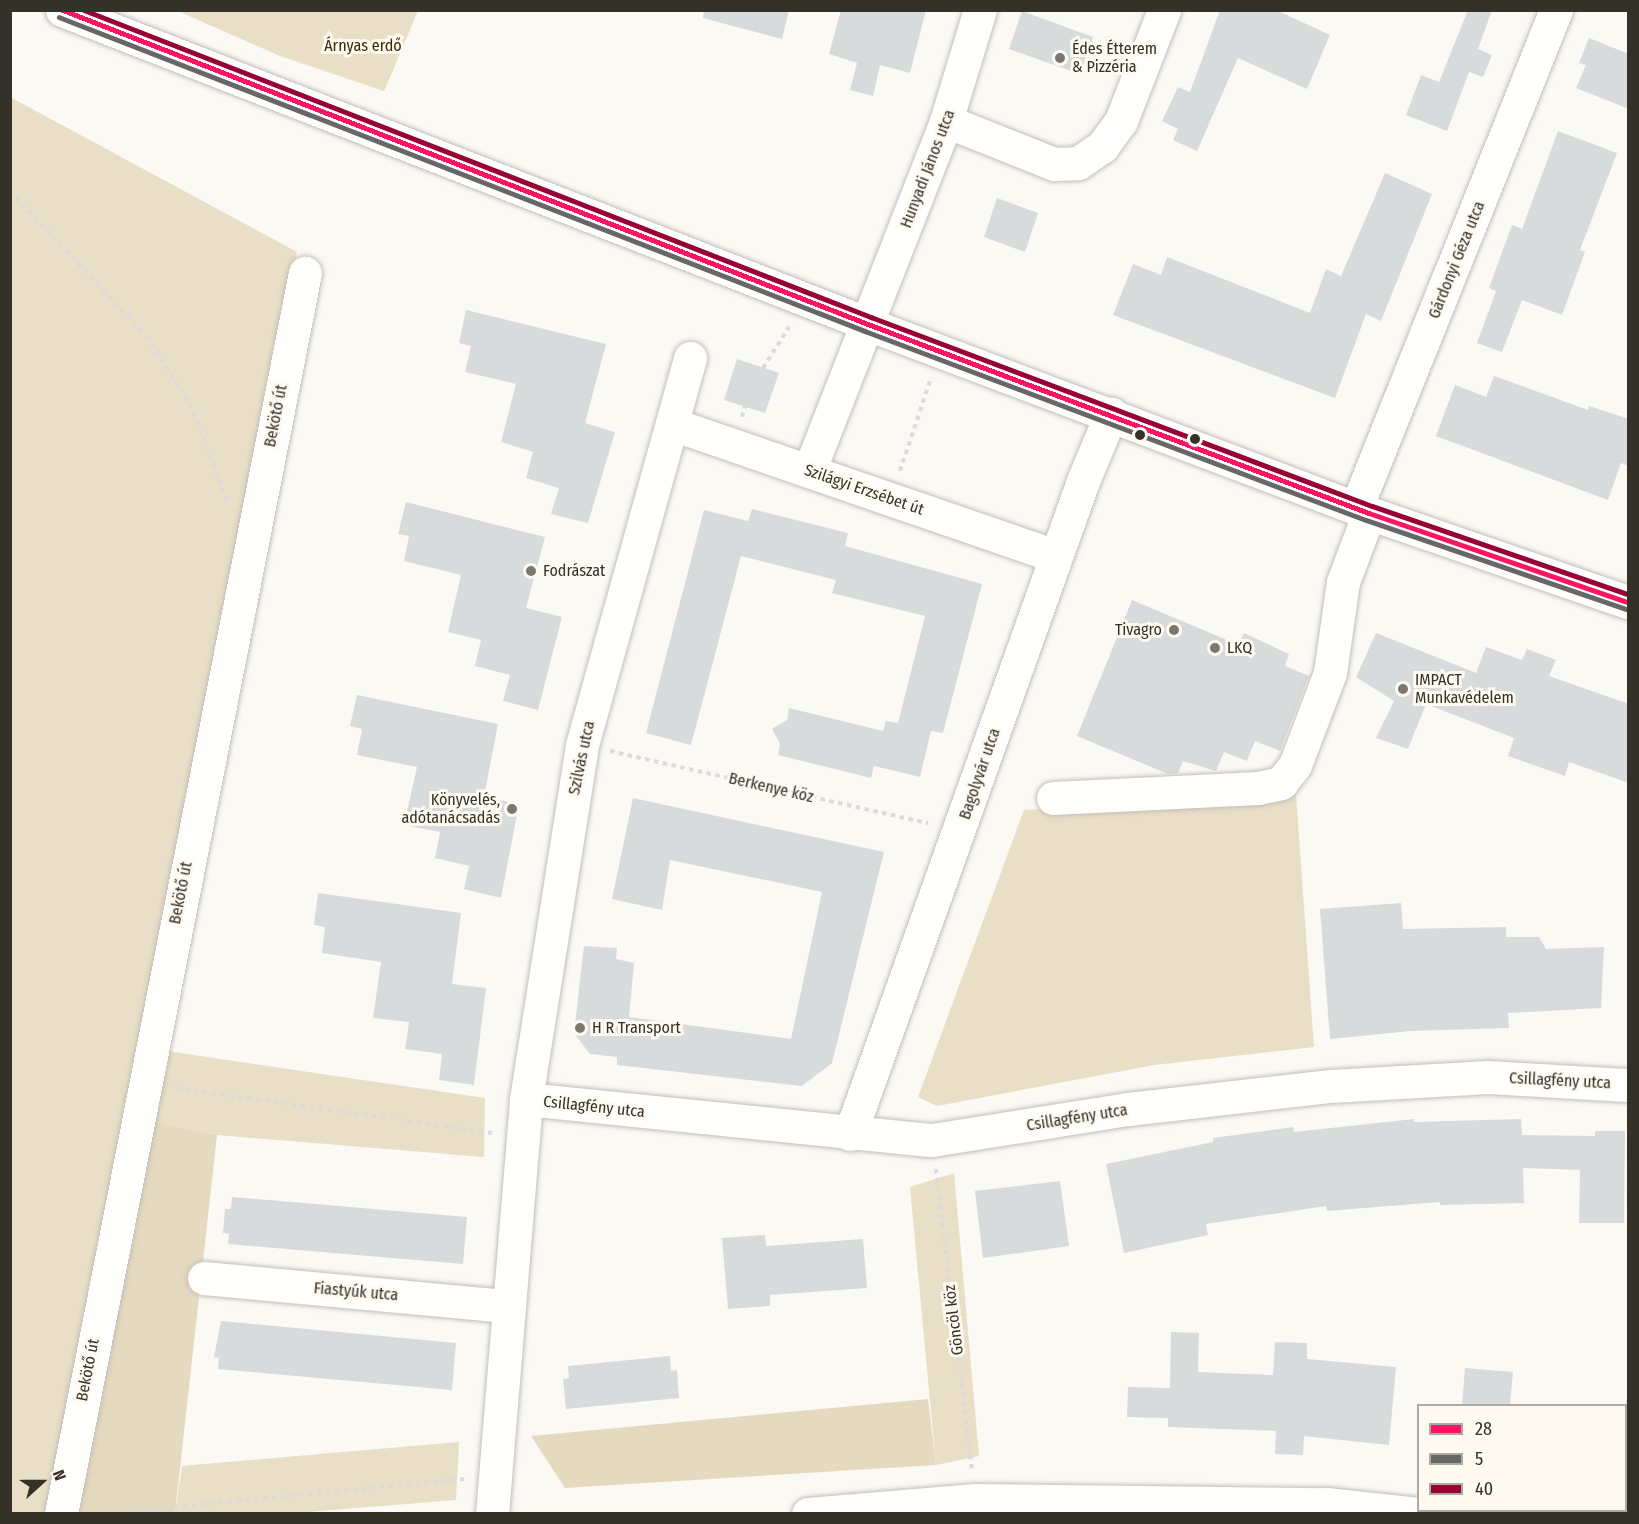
<!DOCTYPE html>
<html>
<head>
<meta charset="utf-8">
<style>
	body { margin:0 }
	#map { position:relative; width:1639px; height:1524px; overflow:hidden; background:#fbf9f4; font-family:"Fira Sans Condensed",sans-serif }
	div>[style] { position:absolute }
	[style*='--x'] { left:calc(var(--x)*1px); top:calc(var(--y)*1px); width:calc(var(--w)*1px); rotate:calc(var(--a)*1deg) }
	.green>* { inset:0; background:#e9dec6 }
	.forest>* { inset:0; background:#e5d9bf }
	.building>* { inset:0; background:#d8dbdc }
	.path>* { height:4px; margin-top:-2px; transform-origin:0; background:repeating-linear-gradient(90deg,#dcdbda 0 4.5px,transparent 0 9px) }
	.roads { filter:drop-shadow(0 0 2px #c2bfb9) drop-shadow(0 0 2px #c2bfb9) }
	.minor>* { height:33px; margin:-16.5px; padding:0 16.5px; transform-origin:16.5px; border-radius:16.5px; background:#fefefd }
	.bus-1>* { height:4.5px; margin:-2.25px; padding:0 2.25px; transform-origin:2.25px; border-radius:2.25px; background:#ff1464 }
	.bus-2>* { height:4.5px; margin:-2.25px; padding:0 2.25px; transform-origin:2.25px; border-radius:2.25px; background:#676765 }
	.bus-3>* { height:4.5px; margin:-2.25px; padding:0 2.25px; transform-origin:2.25px; border-radius:2.25px; background:#903 }
	.dots>* { width:16px; height:16px; translate:-50% -50%; box-sizing:border-box; border:3px solid #fefaf1; border-radius:50% }
	span { translate:-50% -50%; white-space:nowrap; text-align:center; line-height:1.15; -webkit-text-stroke:6px #fefaf1; paint-order:stroke }
	.park-label { font-size:16px; color:#382a05 }
	.poi-label { font-size:16px; color:#343128 }
	.left { translate:0 -50%; text-align:left }
	.right { translate:-100% -50%; text-align:right }
	.street-label { font-size:16px; color:#343128 }
	.frame { position:absolute; inset:0; border:12px solid #343128; pointer-events:none }
	.legend { position:absolute; left:1417px; top:1404px; width:210px; height:108px; box-sizing:border-box; background:#fefaf1; border:2px solid #adaaa1; margin:0; padding:8px 10px; list-style:none; font-size:18px; color:#343128 }
	.legend li { display:flex; align-items:center; gap:12px; height:30px }
	.legend b { width:30px; border:2px solid #adaaa1 }
	.north { position:absolute; left:12px; top:1452px; width:60px; height:60px; -webkit-text-stroke:4px #fefaf1; paint-order:stroke; rotate:69deg; font-size:16px; font-weight:700; line-height:24px; text-align:center; color:#343128 }
	.north::after { content:''; display:block; margin:auto; width:21px; height:27px; background:#343128; clip-path:polygon(50% 0,100% 100%,50% 72%,0 100%) }
</style>
</head>
<body>
<div id="map">
	<div class="green">
		<div style="clip-path:polygon(178px 11px,418px 10px,418px 11px,384px 91px,280px 56px)"></div>
		<div style="clip-path:polygon(10px 97px,297px 252px,47px 1514px,10px 1513px)"></div>
		<div style="clip-path:polygon(1296px 794px,1314px 1047px,1154px 1065px,937px 1106px,918px 1097px,1024px 810px)"></div>
		<div style="clip-path:polygon(166px 1051px,485px 1098px,484px 1157px,217px 1135px,151px 1121px)"></div>
		<div style="clip-path:polygon(954px 1173px,979px 1456px,936px 1465px,910px 1187px)"></div>
		<div style="clip-path:polygon(459px 1442px,456px 1500px,294px 1513px,175px 1514px,182px 1466px)"></div>
	</div>
	<div class="forest">
		<div style="clip-path:polygon(151px 1121px,217px 1135px,175px 1513px,75px 1514px)"></div>
		<div style="clip-path:polygon(928px 1399px,936px 1465px,565px 1488px,531px 1436px)"></div>
	</div>
	<div class="building">
		<div style="clip-path:polygon(704px 10px,789px 10px,782px 39px,703px 18px)"></div>
		<div style="clip-path:polygon(841px 10px,926px 10px,910px 73px,880px 65px,873px 96px,850px 90px,857px 63px,829px 54px)"></div>
		<div style="clip-path:polygon(1220px 10px,1276px 10px,1330px 35px,1307px 89px,1238px 58px,1197px 151px,1173px 140px,1178px 129px,1162px 121px,1178px 87px,1190px 92px)"></div>
		<div style="clip-path:polygon(1468px 10px,1492px 10px,1478px 49px,1492px 55px,1483px 77px,1469px 72px,1447px 131px,1406px 115px,1421px 75px,1439px 82px)"></div>
		<div style="clip-path:polygon(1022px 11px,1093px 37px,1080px 74px,1009px 49px)"></div>
		<div style="clip-path:polygon(1589px 38px,1629px 54px,1629px 109px,1576px 88px,1586px 65px,1579px 63px)"></div>
		<div style="clip-path:polygon(1558px 131px,1617px 153px,1580px 250px,1585px 252px,1562px 315px,1522px 300px,1502px 352px,1477px 343px,1496px 291px,1489px 288px,1512px 225px,1522px 229px)"></div>
		<div style="clip-path:polygon(1385px 173px,1432px 194px,1381px 321px,1366px 314px,1335px 398px,1113px 315px,1133px 264px,1161px 275px,1167px 257px,1310px 313px,1326px 269px,1341px 276px)"></div>
		<div style="clip-path:polygon(997px 198px,1038px 213px,1025px 252px,984px 237px)"></div>
		<div style="clip-path:polygon(466px 310px,606px 344px,585px 423px,615px 432px,588px 523px,551px 514px,559px 488px,526px 478px,533px 452px,501px 442px,516px 384px,465px 372px,471px 346px,459px 343px)"></div>
		<div style="clip-path:polygon(737px 359px,779px 373px,765px 413px,724px 400px)"></div>
		<div style="clip-path:polygon(1494px 376px,1588px 410px,1589px 406px,1629px 419px,1629px 466px,1621px 463px,1608px 500px,1436px 436px,1455px 385px,1486px 397px)"></div>
		<div style="clip-path:polygon(406px 502px,545px 537px,526px 608px,562px 617px,538px 710px,503px 701px,510px 675px,475px 666px,481px 640px,448px 632px,461px 575px,404px 561px,409px 536px,398px 534px)"></div>
		<div style="clip-path:polygon(752px 509px,848px 533px,845px 546px,982px 584px,943px 733px,931px 731px,920px 777px,874px 766px,871px 778px,778px 755px,780px 744px,772px 729px,787px 720px,789px 708px,883px 731px,886px 721px,898px 723px,925px 616px,832px 593px,836px 580px,741px 556px,691px 745px,646px 733px,704px 510px,748px 521px)"></div>
		<div style="clip-path:polygon(1132px 600px,1239px 645px,1244px 633px,1289px 654px,1285px 666px,1309px 676px,1280px 751px,1255px 741px,1247px 761px,1224px 752px,1216px 771px,1183px 761px,1178px 773px,1168px 774px,1077px 736px)"></div>
		<div style="clip-path:polygon(1376px 633px,1476px 673px,1486px 647px,1522px 660px,1527px 649px,1556px 660px,1549px 676px,1629px 704px,1629px 783px,1569px 762px,1565px 776px,1508px 756px,1514px 738px,1426px 704px,1408px 749px,1376px 738px,1394px 701px,1356px 677px)"></div>
		<div style="clip-path:polygon(357px 695px,498px 724px,484px 797px,519px 804px,501px 898px,464px 889px,469px 866px,435px 858px,440px 832px,404px 825px,417px 767px,357px 755px,362px 729px,350px 726px)"></div>
		<div style="clip-path:polygon(633px 798px,884px 852px,832px 1063px,802px 1086px,617px 1065px,617px 1057px,590px 1054px,574px 1033px,584px 946px,617px 948px,616px 959px,634px 963px,629px 1017px,791px 1039px,822px 892px,670px 860px,662px 910px,612px 899px)"></div>
		<div style="clip-path:polygon(318px 893px,461px 913px,452px 984px,486px 988px,474px 1085px,439px 1080px,442px 1054px,405px 1049px,409px 1022px,373px 1018px,381px 962px,322px 953px,325px 927px,314px 925px)"></div>
		<div style="clip-path:polygon(1401px 903px,1403px 929px,1506px 927px,1506px 937px,1539px 937px,1546px 949px,1604px 947px,1601px 1008px,1508px 1013px,1509px 1028px,1411px 1031px,1330px 1039px,1320px 909px)"></div>
		<div style="clip-path:polygon(1414px 1119px,1414px 1122px,1521px 1119px,1522px 1135px,1595px 1136px,1595px 1131px,1625px 1131px,1624px 1223px,1579px 1223px,1580px 1170px,1523px 1168px,1524px 1203px,1440px 1205px,1440px 1202px,1327px 1211px,1326px 1206px,1206px 1224px,1208px 1235px,1124px 1253px,1106px 1164px,1213px 1142px,1213px 1138px,1293px 1127px,1294px 1132px)"></div>
		<div style="clip-path:polygon(1060px 1181px,1069px 1246px,983px 1258px,975px 1191px)"></div>
		<div style="clip-path:polygon(232px 1197px,467px 1217px,463px 1264px,228px 1244px,229px 1234px,223px 1233px,225px 1209px,231px 1209px)"></div>
		<div style="clip-path:polygon(765px 1235px,766px 1246px,863px 1239px,867px 1288px,770px 1295px,770px 1306px,728px 1309px,722px 1238px)"></div>
		<div style="clip-path:polygon(221px 1321px,456px 1343px,452px 1390px,218px 1369px,219px 1358px,214px 1357px)"></div>
		<div style="clip-path:polygon(1171px 1332px,1199px 1333px,1198px 1372px,1273px 1375px,1275px 1342px,1307px 1343px,1307px 1359px,1396px 1367px,1389px 1445px,1304px 1436px,1303px 1455px,1275px 1454px,1276px 1431px,1168px 1427px,1168px 1418px,1127px 1417px,1128px 1387px,1170px 1388px)"></div>
		<div style="clip-path:polygon(670px 1356px,671px 1371px,677px 1370px,679px 1398px,566px 1409px,563px 1379px,569px 1378px,568px 1366px)"></div>
		<div style="clip-path:polygon(1465px 1368px,1513px 1372px,1510px 1406px,1462px 1406px)"></div>
	</div>
	<div class="path">
		<div style="--x:10;--y:191;--w:199;--a:46.8"></div>
		<div style="--x:146;--y:336;--w:81;--a:57.1"></div>
		<div style="--x:190;--y:404;--w:104;--a:69.1"></div>
		<div style="--x:763;--y:368;--w:49;--a:-57.6"></div>
		<div style="--x:742;--y:417;--w:11;--a:-75"></div>
		<div style="--x:900;--y:471;--w:95;--a:-71.6"></div>
		<div style="--x:610;--y:751;--w:326;--a:12.8"></div>
		<div style="--x:176;--y:1088;--w:319;--a:8.1"></div>
		<div style="--x:936;--y:1169;--w:304;--a:83.2"></div>
		<div style="--x:1626;--y:1459;--w:59;--a:-88.1"></div>
		<div style="--x:102;--y:1514;--w:364;--a:-5.5"></div>
		<div style="--x:1623;--y:1514;--w:4;--a:-90"></div>
	</div>
	<div class="roads">
		<div class="minor">
			<div style="--x:62;--y:10;--w:865;--a:21.28"></div>
			<div style="--x:868;--y:324;--w:535;--a:20.67"></div>
			<div style="--x:1369;--y:513;--w:274;--a:19"></div>
			<div style="--x:946;--y:121;--w:116;--a:21.7"></div>
			<div style="--x:1054;--y:164;--w:24;--a:-2"></div>
			<div style="--x:1078;--y:163;--w:29;--a:-34"></div>
			<div style="--x:1102;--y:147;--w:32;--a:-54"></div>
			<div style="--x:1121;--y:121;--w:119;--a:-68.8"></div>
			<div style="--x:672;--y:424;--w:406;--a:19"></div>
			<div style="--x:809;--y:471;--w:376;--a:-68.6"></div>
			<div style="--x:946;--y:121;--w:116;--a:-73"></div>
			<div style="--x:1356;--y:508;--w:537;--a:-68.12"></div>
			<div style="--x:1053;--y:798;--w:205;--a:-2.8"></div>
			<div style="--x:1258;--y:788;--w:24;--a:-12"></div>
			<div style="--x:1281;--y:783;--w:23;--a:-52"></div>
			<div style="--x:1295;--y:765;--w:98;--a:-69.2"></div>
			<div style="--x:1330;--y:673;--w:92;--a:-81.9"></div>
			<div style="--x:1343;--y:582;--w:74;--a:-69.4"></div>
			<div style="--x:526;--y:1099;--w:408;--a:5.8"></div>
			<div style="--x:932;--y:1140;--w:198;--a:-9"></div>
			<div style="--x:1128;--y:1109;--w:204;--a:-6.5"></div>
			<div style="--x:1331;--y:1086;--w:157;--a:-3.3"></div>
			<div style="--x:1488;--y:1077;--w:140;--a:3.3"></div>
			<div style="--x:850;--y:1134;--w:693;--a:-70.36"></div>
			<div style="--x:1083;--y:481;--w:73;--a:-67.3"></div>
			<div style="--x:204;--y:1278;--w:304;--a:5.3"></div>
			<div style="--x:61;--y:1514;--w:1265;--a:-78.88"></div>
			<div style="--x:492;--y:1514;--w:416;--a:-85.3"></div>
			<div style="--x:526;--y:1099;--w:358;--a:-81"></div>
			<div style="--x:582;--y:745;--w:402;--a:-74.4"></div>
			<div style="--x:808;--y:1514;--w:168;--a:-4.8"></div>
			<div style="--x:975;--y:1500;--w:351;--a:0.7"></div>
			<div style="--x:1326;--y:1504;--w:95;--a:6.1"></div>
		</div>
	</div>
	<div class="bus-1">
		<div style="--x:63;--y:10;--w:864;--a:21.31"></div>
		<div style="--x:868;--y:324;--w:535;--a:20.67"></div>
		<div style="--x:1369;--y:513;--w:274;--a:19"></div>
	</div>
	<div class="bus-2">
		<div style="--x:59;--y:17;--w:865;--a:21.28"></div>
		<div style="--x:865;--y:331;--w:535;--a:20.67"></div>
		<div style="--x:1366;--y:520;--w:275;--a:18.9"></div>
	</div>
	<div class="bus-3">
		<div style="--x:84;--y:10;--w:845;--a:21.31"></div>
		<div style="--x:871;--y:317;--w:535;--a:20.67"></div>
		<div style="--x:1372;--y:506;--w:271;--a:19"></div>
	</div>
	<div class="dots">
		<div style="left:1060px;top:58px;background:#7a776f"></div>
		<div style="left:1140px;top:435px;background:#343128"></div>
		<div style="left:1195px;top:439px;background:#343128"></div>
		<div style="left:531px;top:571px;background:#7a776f"></div>
		<div style="left:1174px;top:630px;background:#7a776f"></div>
		<div style="left:1215px;top:648px;background:#7a776f"></div>
		<div style="left:1403px;top:689px;background:#7a776f"></div>
		<div style="left:512px;top:809px;background:#7a776f"></div>
		<div style="left:580px;top:1028px;background:#7a776f"></div>
	</div>
	<div class="park-label">
		<span style="left:363px;top:46px">Árnyas erdő</span>
	</div>
	<div class="poi-label">
		<span class="left" style="left:1072px;top:58px">Édes Étterem<br>&amp; Pizzéria</span>
		<span class="left" style="left:543px;top:571px">Fodrászat</span>
		<span class="right" style="left:1162px;top:630px">Tivagro</span>
		<span class="left" style="left:1227px;top:648px">LKQ</span>
		<span class="left" style="left:1415px;top:689px">IMPACT<br>Munkavédelem</span>
		<span class="right" style="left:500px;top:809px">Könyvelés,<br>adótanácsadás</span>
		<span class="left" style="left:592px;top:1028px">H R Transport</span>
	</div>
	<div class="street-label">
		<span style="left:928px;top:169px;rotate:-69deg">Hunyadi János utca</span>
		<span style="left:1457px;top:260px;rotate:-68deg">Gárdonyi Géza utca</span>
		<span style="left:276px;top:416px;rotate:-79deg">Bekötő út</span>
		<span style="left:864px;top:490px;rotate:19deg">Szilágyi Erzsébet út</span>
		<span style="left:582px;top:758px;rotate:-78deg">Szilvás utca</span>
		<span style="left:980px;top:774px;rotate:-71deg">Bagolyvár utca</span>
		<span style="left:771px;top:788px;rotate:13deg">Berkenye köz</span>
		<span style="left:181px;top:893px;rotate:-79deg">Bekötő út</span>
		<span style="left:1560px;top:1081px;rotate:3deg">Csillagfény utca</span>
		<span style="left:594px;top:1107px;rotate:6deg">Csillagfény utca</span>
		<span style="left:1077px;top:1118px;rotate:-9deg">Csillagfény utca</span>
		<span style="left:356px;top:1292px;rotate:5deg">Fiastyúk utca</span>
		<span style="left:954px;top:1320px;rotate:-97deg">Göncöl köz</span>
		<span style="left:88px;top:1370px;rotate:-79deg">Bekötő út</span>
	</div>
	<div class="frame"></div>
	<ul class="legend">
	<li><b style="height:8px;background:#ff1464"></b>28</li>
	<li><b style="height:8px;background:#676765"></b>5</li>
	<li><b style="height:8px;background:#903"></b>40</li>
	</ul>
	<div class="north">N</div>
</div>
</body>
</html>
